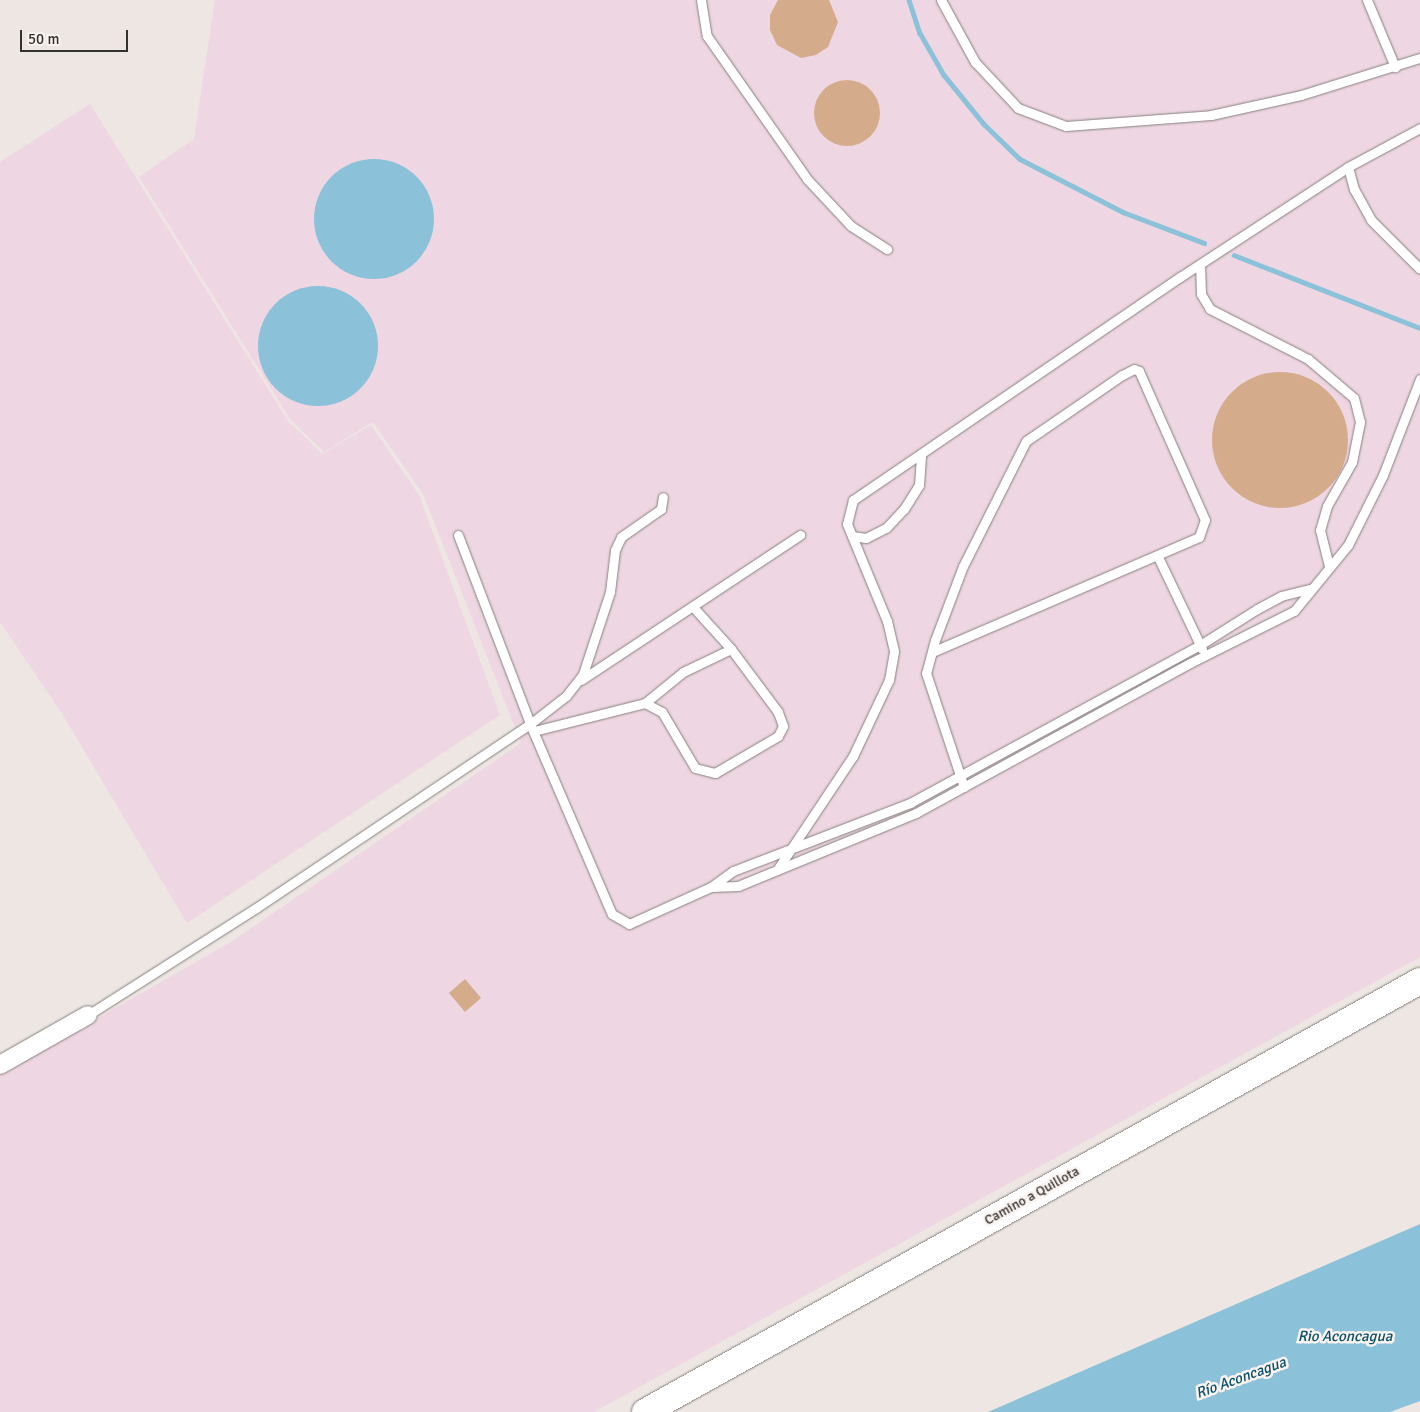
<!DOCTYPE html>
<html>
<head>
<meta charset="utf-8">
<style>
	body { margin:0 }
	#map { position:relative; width:1420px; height:1412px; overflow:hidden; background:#ede6e3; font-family:Signika,sans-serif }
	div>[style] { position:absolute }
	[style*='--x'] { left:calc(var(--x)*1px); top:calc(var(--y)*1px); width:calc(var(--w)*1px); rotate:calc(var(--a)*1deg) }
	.industrial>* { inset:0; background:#eed6e2 }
	.water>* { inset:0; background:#8bc1d9 }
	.round { border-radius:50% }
	.stream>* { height:4.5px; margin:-2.25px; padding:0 2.25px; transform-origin:2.25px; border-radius:2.25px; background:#8bc1d9 }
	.building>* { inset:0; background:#d5ac8b }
	.roads { filter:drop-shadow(0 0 1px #86807d) drop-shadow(0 0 1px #86807d) }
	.lane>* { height:9px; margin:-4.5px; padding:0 4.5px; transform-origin:4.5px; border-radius:4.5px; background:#fff }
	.street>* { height:18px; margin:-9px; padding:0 9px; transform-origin:9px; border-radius:9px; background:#fff }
	.primary>* { height:26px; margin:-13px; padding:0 13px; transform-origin:13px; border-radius:13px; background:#fff }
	span { translate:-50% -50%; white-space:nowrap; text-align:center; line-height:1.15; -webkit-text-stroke:5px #faf3f0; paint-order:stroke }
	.street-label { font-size:14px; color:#343231 }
	.water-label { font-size:15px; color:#09516b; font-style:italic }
	.scale { position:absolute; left:20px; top:30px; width:108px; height:22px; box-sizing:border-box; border:2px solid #343231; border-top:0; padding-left:6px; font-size:15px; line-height:18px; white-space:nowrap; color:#343231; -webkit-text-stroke:4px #faf3f0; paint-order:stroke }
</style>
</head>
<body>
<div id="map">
	<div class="industrial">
		<div style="clip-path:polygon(215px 0,1420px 0,1420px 957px,594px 1412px,0 1412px,0 1074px,231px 942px,521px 743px,423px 494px,373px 422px,324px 452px,290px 419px,139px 177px,194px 139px)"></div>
		<div style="clip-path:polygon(90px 104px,288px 421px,322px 454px,371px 425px,419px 495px,500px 715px,187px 923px,61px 712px,0 622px,0 162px)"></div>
	</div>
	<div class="water">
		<div class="round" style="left:314px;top:159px;width:120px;height:120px"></div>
		<div class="round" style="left:258px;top:286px;width:120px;height:120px"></div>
		<div style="clip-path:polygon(1420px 1224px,1420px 1401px,1390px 1412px,988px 1412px)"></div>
	</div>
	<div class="stream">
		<div style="--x:909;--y:0;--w:35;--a:72"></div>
		<div style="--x:920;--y:33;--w:48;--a:60.3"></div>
		<div style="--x:944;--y:75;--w:63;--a:50.8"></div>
		<div style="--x:984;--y:124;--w:50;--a:44.2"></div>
		<div style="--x:1020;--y:159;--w:116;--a:27.2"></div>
		<div style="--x:1123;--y:212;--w:87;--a:20.9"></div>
		<div style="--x:1234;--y:255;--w:200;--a:21.4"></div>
	</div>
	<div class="building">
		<div style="clip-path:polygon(778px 0,829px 0,838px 22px,828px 47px,816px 55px,801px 58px,777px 45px,770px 30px,770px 15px)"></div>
		<div class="round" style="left:814px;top:80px;width:66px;height:66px"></div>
		<div class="round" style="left:1212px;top:372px;width:136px;height:136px"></div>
		<div style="clip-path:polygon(465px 979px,481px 998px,465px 1012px,449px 993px)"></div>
	</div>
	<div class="roads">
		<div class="lane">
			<div style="--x:701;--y:0;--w:36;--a:81"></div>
			<div style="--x:707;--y:36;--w:174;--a:55"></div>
			<div style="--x:807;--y:179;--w:64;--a:46.9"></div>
			<div style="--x:851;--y:226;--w:43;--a:32.6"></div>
			<div style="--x:941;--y:0;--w:71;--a:61.3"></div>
			<div style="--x:975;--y:62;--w:63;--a:46.9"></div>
			<div style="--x:1018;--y:108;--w:51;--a:20.6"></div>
			<div style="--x:1066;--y:126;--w:145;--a:-4.3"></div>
			<div style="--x:1211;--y:115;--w:92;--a:-12.5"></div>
			<div style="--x:1301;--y:95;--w:125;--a:-17.3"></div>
			<div style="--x:1367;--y:0;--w:73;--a:67.3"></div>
			<div style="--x:1348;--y:167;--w:23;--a:75"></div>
			<div style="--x:1354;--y:189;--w:35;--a:61"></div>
			<div style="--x:1371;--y:220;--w:69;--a:45"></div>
			<div style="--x:1200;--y:264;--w:30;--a:88"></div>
			<div style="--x:1201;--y:294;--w:17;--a:59"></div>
			<div style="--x:1210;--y:309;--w:110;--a:27"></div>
			<div style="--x:1308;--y:359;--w:60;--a:40.3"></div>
			<div style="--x:1354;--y:398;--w:25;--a:76"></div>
			<div style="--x:1360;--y:422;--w:41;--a:101.3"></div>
			<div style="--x:1352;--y:462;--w:51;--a:119.6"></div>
			<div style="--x:1327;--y:506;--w:25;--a:106"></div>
			<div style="--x:1320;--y:530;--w:38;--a:76"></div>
			<div style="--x:458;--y:535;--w:202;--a:69.1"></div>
			<div style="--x:530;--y:724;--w:46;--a:-37.9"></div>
			<div style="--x:566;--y:696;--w:28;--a:-52"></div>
			<div style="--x:583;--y:674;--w:86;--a:-71.8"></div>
			<div style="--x:610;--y:592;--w:42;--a:-83.2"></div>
			<div style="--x:615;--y:550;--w:14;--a:-65"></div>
			<div style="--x:621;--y:537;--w:49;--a:-35"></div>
			<div style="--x:661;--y:509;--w:12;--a:-81"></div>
			<div style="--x:852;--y:536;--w:14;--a:8"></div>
			<div style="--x:866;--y:538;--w:22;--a:-27"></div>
			<div style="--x:886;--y:528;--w:26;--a:-47"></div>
			<div style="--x:904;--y:509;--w:28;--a:-58"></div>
			<div style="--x:919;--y:485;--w:31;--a:-86"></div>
			<div style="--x:1158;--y:557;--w:102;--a:64.4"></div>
			<div style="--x:694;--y:608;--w:55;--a:47.9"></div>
			<div style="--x:932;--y:652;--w:291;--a:-23.3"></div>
			<div style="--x:1199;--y:537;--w:18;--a:-71"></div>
			<div style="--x:1205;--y:520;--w:163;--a:-113.9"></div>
			<div style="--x:1139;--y:371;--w:5;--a:-158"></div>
			<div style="--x:1134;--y:369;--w:13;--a:153"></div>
			<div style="--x:1122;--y:375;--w:116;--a:145.5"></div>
			<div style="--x:1026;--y:441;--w:140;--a:116.7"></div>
			<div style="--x:963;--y:566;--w:79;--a:110.7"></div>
			<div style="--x:935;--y:640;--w:34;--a:105"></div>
			<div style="--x:926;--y:673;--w:120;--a:71.6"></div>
			<div style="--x:581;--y:680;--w:263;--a:-33.5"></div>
			<div style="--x:534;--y:731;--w:114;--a:-14.2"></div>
			<div style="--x:645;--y:703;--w:19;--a:28"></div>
			<div style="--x:662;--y:712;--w:65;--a:59.5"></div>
			<div style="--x:695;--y:768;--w:21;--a:14"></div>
			<div style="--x:715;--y:773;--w:73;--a:-30.4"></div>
			<div style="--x:778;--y:736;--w:11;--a:-63"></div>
			<div style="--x:783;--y:726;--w:15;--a:-110"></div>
			<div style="--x:778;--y:712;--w:79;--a:-126.7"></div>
			<div style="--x:731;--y:649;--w:53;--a:154.4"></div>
			<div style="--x:683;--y:672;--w:49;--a:140.8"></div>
			<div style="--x:777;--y:870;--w:137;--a:-56.3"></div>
			<div style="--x:853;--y:756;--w:84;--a:-64.7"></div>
			<div style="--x:889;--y:680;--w:29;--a:-80"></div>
			<div style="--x:894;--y:651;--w:31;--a:-103"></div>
			<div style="--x:887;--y:621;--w:105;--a:-112.4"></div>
			<div style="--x:847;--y:524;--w:25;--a:-76"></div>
			<div style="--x:853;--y:500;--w:396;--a:-34.3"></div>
			<div style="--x:1180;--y:277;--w:201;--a:-33.2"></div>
			<div style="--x:1348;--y:167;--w:82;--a:-28.4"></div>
			<div style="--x:711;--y:887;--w:27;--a:-2"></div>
			<div style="--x:738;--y:886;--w:192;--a:-22.3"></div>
			<div style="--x:916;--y:813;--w:312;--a:-28.7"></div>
			<div style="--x:1190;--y:663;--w:116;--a:-26.6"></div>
			<div style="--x:1294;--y:611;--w:85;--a:-50.7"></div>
			<div style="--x:1348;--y:545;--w:78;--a:-63.4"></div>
			<div style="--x:1383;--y:475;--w:103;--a:-68.9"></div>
			<div style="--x:88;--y:1015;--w:199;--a:-32.5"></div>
			<div style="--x:256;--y:908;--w:330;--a:-33.9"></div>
			<div style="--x:530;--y:724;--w:207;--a:66.7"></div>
			<div style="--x:612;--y:914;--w:20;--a:30"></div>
			<div style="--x:629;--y:924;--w:90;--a:-24.3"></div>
			<div style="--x:711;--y:887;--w:27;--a:-36"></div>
			<div style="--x:733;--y:871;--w:190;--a:-21"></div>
			<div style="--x:910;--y:803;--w:330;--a:-28.6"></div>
			<div style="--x:1200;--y:645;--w:67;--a:-32.3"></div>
			<div style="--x:1257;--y:609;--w:27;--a:-28"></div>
			<div style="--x:1281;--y:596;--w:32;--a:-14"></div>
		</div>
		<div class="street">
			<div style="--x:0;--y:1065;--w:101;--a:-29.6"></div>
		</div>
		<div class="primary">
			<div style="--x:645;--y:1412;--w:887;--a:-29.08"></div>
		</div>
	</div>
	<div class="street-label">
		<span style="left:1032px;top:1196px;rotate:-29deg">Camino a Quillota</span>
	</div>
	<div class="water-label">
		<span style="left:1345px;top:1337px">Rio Aconcagua</span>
		<span style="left:1241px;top:1378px;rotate:-20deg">Río Aconcagua</span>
	</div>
	<div class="scale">50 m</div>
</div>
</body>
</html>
